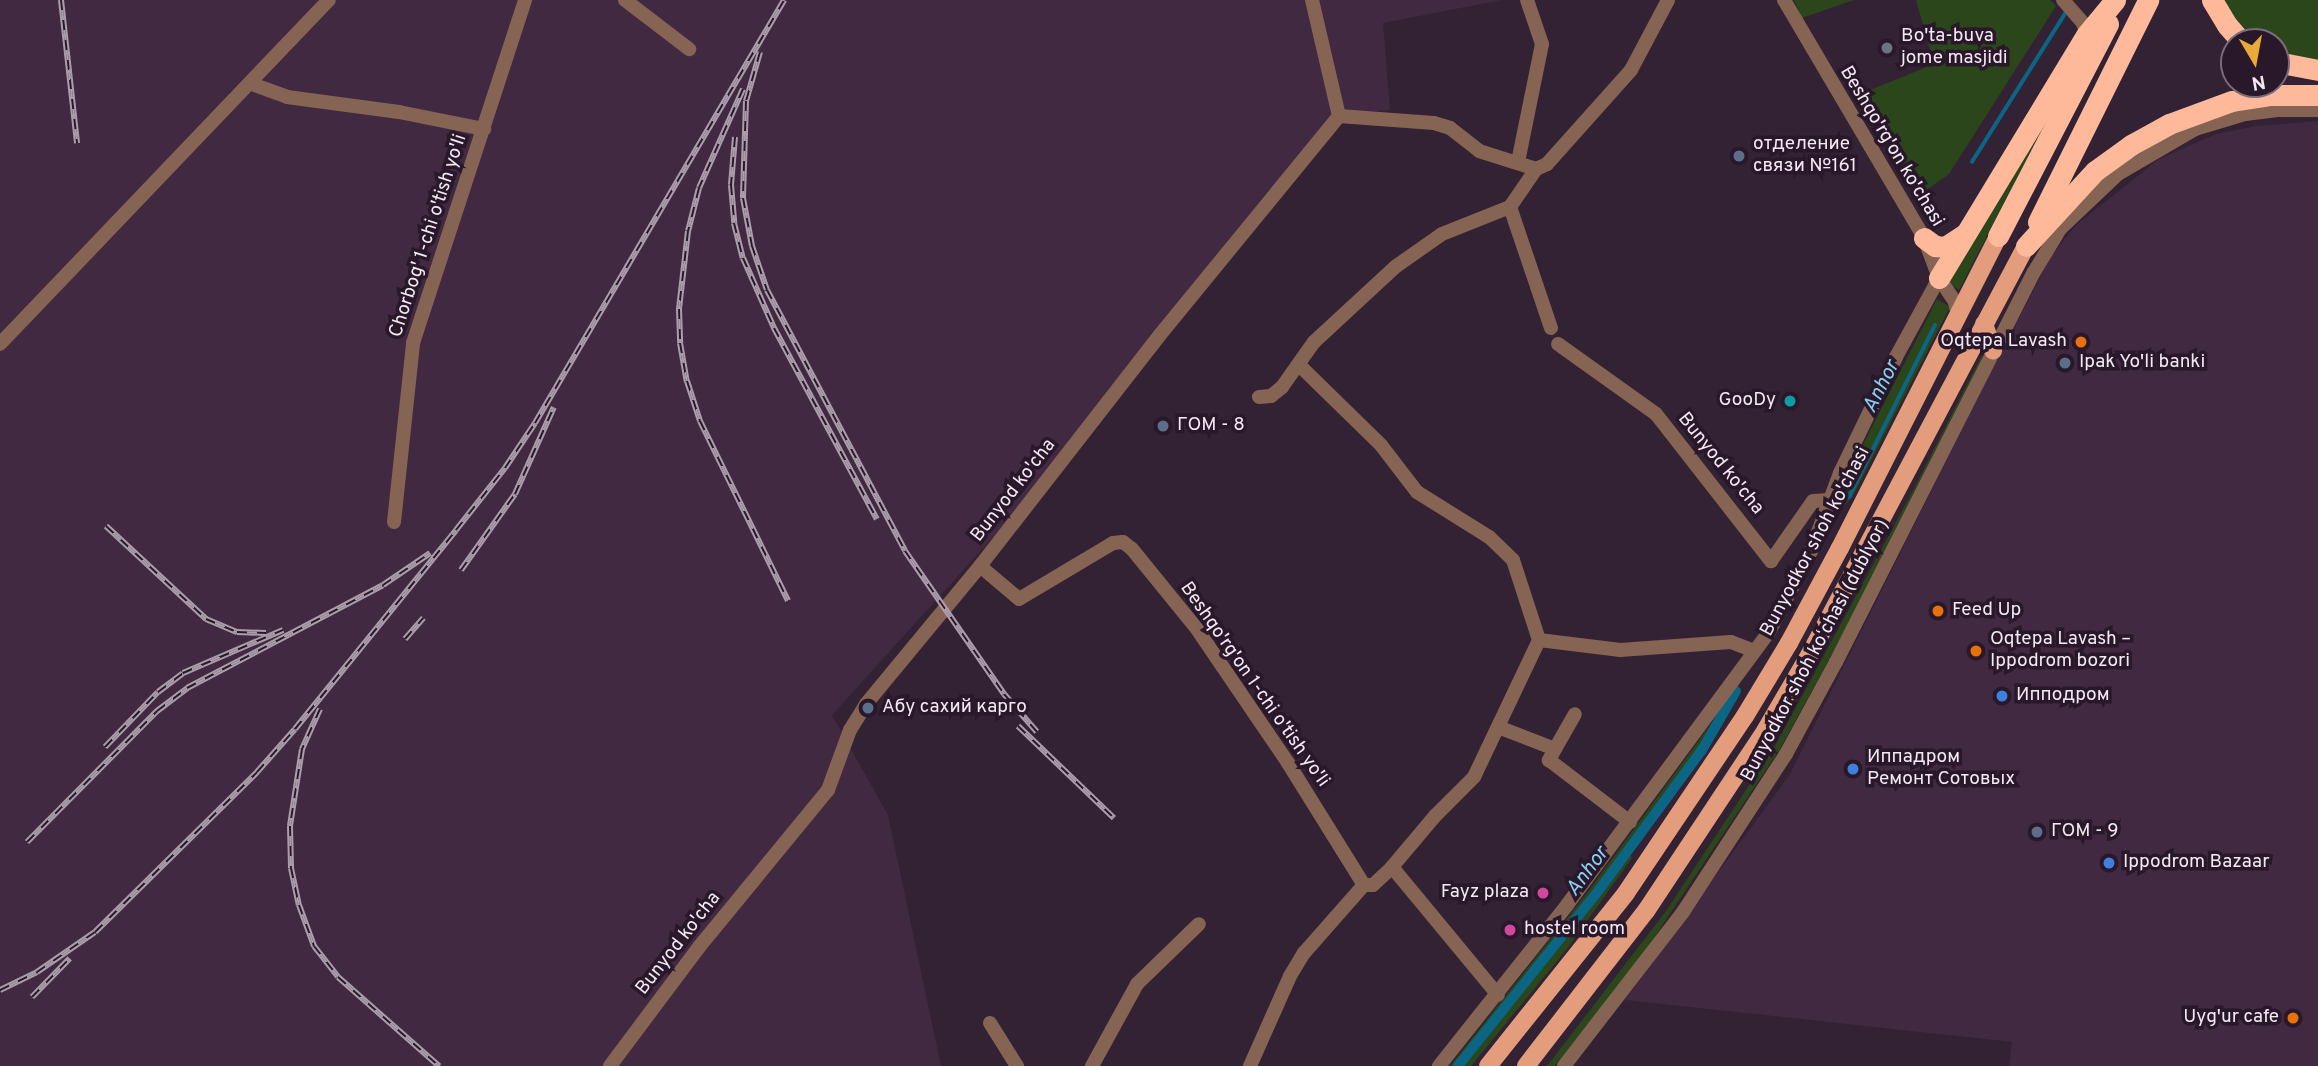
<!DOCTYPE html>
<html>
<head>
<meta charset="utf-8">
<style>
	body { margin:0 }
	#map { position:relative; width:2318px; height:1066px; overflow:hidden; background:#332134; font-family:Overpass,sans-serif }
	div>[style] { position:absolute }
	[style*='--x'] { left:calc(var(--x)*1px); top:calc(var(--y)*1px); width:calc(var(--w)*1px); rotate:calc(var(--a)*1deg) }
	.built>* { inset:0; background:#402941 }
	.green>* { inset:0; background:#2b461a }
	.stream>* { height:3.5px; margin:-1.75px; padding:0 1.75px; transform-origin:1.75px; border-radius:1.75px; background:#0b6686 }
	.canal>* { height:10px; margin:-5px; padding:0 5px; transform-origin:5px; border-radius:5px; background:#0b6686 }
	.minor>* { height:14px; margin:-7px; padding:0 7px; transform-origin:7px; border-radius:7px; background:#866454 }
	.major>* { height:18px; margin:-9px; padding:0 9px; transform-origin:9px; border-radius:9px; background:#e49d7c }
	.highway>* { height:21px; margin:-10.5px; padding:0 10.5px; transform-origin:10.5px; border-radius:10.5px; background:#feb99a }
	.rail>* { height:6px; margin-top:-3px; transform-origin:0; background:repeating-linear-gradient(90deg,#29172a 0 10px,#ac9dac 0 20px); box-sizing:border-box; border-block:2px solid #ac9dac }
	.dots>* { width:19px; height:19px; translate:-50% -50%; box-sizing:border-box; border:4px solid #29172a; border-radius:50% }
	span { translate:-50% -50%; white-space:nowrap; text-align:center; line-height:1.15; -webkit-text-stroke:7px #29172a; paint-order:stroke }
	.poi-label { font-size:19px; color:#f4e8f4 }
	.left { translate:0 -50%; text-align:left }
	.right { translate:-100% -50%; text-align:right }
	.street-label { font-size:19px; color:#f4e8f4 }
	.water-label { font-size:21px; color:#88d0f2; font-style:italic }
	.north { position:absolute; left:2220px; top:28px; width:70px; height:70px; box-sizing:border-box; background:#29172a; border:2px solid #7a6b7b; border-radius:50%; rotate:170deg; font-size:19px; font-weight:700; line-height:28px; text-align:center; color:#f4e8f4 }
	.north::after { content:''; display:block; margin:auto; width:24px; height:32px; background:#eba939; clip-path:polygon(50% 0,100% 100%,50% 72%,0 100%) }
</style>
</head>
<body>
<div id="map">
	<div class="built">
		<div style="clip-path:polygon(0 0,1502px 0,1383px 23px,1390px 110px,1338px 114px,1024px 503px,832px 715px,888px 815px,941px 1066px,0 1066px)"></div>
		<div style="clip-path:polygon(2318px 121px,2318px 1066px,2009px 1066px,2012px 1042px,1625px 1000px,1790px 774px,1990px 373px,2052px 255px,2076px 225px,2159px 159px,2216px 134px,2256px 126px)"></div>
	</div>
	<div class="green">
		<div style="clip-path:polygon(1794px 0,1854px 0,1802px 18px)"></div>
		<div style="clip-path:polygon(1916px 0,2050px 0,2056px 6px,1949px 174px,1918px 196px,1858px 95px,1934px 64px)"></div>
		<div style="clip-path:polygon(2223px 0,2318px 0,2318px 61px,2290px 57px,2276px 52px,2276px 42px,2257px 41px,2243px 30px)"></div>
		<div style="clip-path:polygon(2054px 106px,1959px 290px,1947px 283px)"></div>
		<div style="clip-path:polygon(1937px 299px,1950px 307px,1853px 496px,1845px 505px,1841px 488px)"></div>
		<div style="clip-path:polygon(1982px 355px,1983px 358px,1843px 634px,1780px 749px,1643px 954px,1555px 1066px,1547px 1066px,1666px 911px,1775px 746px,1909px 498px)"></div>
		<div style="clip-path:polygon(1727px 702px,1702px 745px,1628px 850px,1632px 858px,1567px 949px,1471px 1066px,1450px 1066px,1587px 893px)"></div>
	</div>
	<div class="stream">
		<div style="--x:1972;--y:162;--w:181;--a:-57.9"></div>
		<div style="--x:1842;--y:500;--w:8;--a:-23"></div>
		<div style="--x:1849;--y:497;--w:192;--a:-63.4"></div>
	</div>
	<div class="canal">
		<div style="--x:1458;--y:1066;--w:226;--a:-51.3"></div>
		<div style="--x:1599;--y:890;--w:174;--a:-53.7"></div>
		<div style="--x:1702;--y:750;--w:68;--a:-60"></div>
	</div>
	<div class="minor">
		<div style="--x:625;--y:0;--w:81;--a:37.4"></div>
		<div style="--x:1312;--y:0;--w:119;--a:76.9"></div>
		<div style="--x:1784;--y:0;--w:276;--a:59.5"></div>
		<div style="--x:1924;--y:238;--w:43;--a:69.4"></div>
		<div style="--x:1939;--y:278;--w:29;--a:56"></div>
		<div style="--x:1955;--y:302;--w:14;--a:78"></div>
		<div style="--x:2063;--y:0;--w:30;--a:49"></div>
		<div style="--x:2083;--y:23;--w:12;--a:70"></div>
		<div style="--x:252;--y:84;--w:37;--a:20"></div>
		<div style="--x:287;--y:97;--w:113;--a:7.6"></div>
		<div style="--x:399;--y:112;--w:87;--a:11.3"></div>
		<div style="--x:1518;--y:162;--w:120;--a:-78.5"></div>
		<div style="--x:1542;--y:44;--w:46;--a:-108.8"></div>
		<div style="--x:1551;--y:328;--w:128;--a:-108.7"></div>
		<div style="--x:1510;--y:207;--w:46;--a:-55.6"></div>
		<div style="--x:1536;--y:169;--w:12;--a:-24"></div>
		<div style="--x:1547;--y:164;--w:126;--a:-48.2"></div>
		<div style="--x:1631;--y:70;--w:79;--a:-62.1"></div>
		<div style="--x:0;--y:344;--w:476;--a:-46.3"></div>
		<div style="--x:1558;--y:344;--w:120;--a:35.5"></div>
		<div style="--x:1656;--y:414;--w:187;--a:52"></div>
		<div style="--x:1771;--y:561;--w:73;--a:-55"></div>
		<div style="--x:1813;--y:501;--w:17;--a:-3"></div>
		<div style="--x:1259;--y:397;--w:12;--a:-5"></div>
		<div style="--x:1271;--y:396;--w:14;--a:-39"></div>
		<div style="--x:1282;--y:387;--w:55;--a:-54.6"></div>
		<div style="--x:1314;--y:342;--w:110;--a:-42.8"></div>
		<div style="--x:1395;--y:267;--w:57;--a:-35.1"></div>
		<div style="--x:1442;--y:234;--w:73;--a:-21.7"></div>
		<div style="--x:394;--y:522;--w:180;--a:-83.9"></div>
		<div style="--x:413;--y:343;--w:361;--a:-71.9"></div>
		<div style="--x:980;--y:566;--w:51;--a:40.2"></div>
		<div style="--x:1019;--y:599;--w:109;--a:-30.8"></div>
		<div style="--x:1113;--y:543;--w:10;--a:-6"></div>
		<div style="--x:1123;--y:542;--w:11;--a:38"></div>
		<div style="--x:1132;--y:549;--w:103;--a:50.9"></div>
		<div style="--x:1197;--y:629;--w:162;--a:55.8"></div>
		<div style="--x:1288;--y:763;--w:144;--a:58.1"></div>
		<div style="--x:1539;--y:640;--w:82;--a:7"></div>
		<div style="--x:1620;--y:650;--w:111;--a:-4.1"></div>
		<div style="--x:1731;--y:642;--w:25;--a:21"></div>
		<div style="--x:1498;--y:727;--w:61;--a:21.1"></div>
		<div style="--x:1555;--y:749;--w:13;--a:119"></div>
		<div style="--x:1549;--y:760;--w:102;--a:37.4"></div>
		<div style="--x:1555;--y:749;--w:40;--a:-60.3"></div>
		<div style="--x:1392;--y:867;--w:166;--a:50.4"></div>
		<div style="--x:990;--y:1023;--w:51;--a:57.9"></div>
		<div style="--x:610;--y:1066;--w:149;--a:-53.2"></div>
		<div style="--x:699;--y:947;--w:203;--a:-50.6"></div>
		<div style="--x:828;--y:790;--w:64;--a:-69.9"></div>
		<div style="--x:850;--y:730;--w:31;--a:-58"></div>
		<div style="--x:866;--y:704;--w:179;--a:-50.4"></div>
		<div style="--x:980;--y:566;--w:291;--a:-52.1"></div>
		<div style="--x:1159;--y:336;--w:284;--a:-50.7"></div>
		<div style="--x:1339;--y:116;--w:95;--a:4.2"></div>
		<div style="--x:1434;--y:123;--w:17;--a:17"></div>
		<div style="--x:1450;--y:128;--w:37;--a:38"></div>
		<div style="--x:1479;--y:151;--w:60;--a:17.5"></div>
		<div style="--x:1092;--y:1066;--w:94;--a:-61.2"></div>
		<div style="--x:1137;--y:984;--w:86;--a:-44.1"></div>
		<div style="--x:1250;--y:1066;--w:98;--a:-66"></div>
		<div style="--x:1290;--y:976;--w:27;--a:-59"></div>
		<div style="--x:1304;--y:953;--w:91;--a:-48.6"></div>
		<div style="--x:1364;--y:885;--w:9;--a:0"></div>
		<div style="--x:1373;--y:885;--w:26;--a:-43"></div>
		<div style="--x:1392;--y:867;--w:67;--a:-49.9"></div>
		<div style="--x:1435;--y:816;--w:55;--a:-45"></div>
		<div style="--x:1474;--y:777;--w:152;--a:-64.6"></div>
		<div style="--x:1539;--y:640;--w:84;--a:-108"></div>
		<div style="--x:1513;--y:560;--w:33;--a:-136"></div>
		<div style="--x:1489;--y:537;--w:85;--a:-148"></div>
		<div style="--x:1417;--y:492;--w:59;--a:-127.5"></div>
		<div style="--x:1381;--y:445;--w:113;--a:-135.7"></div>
		<div style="--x:1439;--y:1066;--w:206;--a:-51.5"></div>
		<div style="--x:1567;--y:905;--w:340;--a:-53.5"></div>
		<div style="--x:1769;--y:632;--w:91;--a:-62.6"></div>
		<div style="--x:1811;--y:551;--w:83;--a:-69.6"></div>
		<div style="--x:1840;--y:473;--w:129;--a:-64.2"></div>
		<div style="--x:1896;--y:357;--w:90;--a:-61.4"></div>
		<div style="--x:1564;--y:1066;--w:195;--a:-52.3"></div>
		<div style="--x:1683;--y:912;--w:189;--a:-56.9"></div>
		<div style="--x:1786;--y:754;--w:105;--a:-61.5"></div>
		<div style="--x:1836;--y:662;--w:437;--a:-63.1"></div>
		<div style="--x:2034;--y:272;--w:50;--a:-58.8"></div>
		<div style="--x:2060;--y:229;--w:80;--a:-43.5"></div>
		<div style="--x:2118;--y:174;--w:89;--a:-30.3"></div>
		<div style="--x:2195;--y:129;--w:52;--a:-16.7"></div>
		<div style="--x:2245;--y:114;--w:35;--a:-7"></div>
		<div style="--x:2280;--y:110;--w:38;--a:0"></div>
	</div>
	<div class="major">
		<div style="--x:1984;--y:324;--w:28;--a:71"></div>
		<div style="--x:1488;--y:1066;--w:221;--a:-51.4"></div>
		<div style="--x:1626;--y:893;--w:213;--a:-56.1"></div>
		<div style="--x:1745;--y:716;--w:85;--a:-58.9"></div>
		<div style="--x:1789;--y:643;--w:108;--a:-61.8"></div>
		<div style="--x:1840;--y:548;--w:350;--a:-63.1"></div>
		<div style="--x:1526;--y:1066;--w:196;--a:-52.3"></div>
		<div style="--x:1646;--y:911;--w:216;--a:-56.5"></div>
		<div style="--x:1765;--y:731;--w:89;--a:-59.7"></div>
		<div style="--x:1810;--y:654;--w:462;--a:-62.1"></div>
	</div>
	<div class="highway">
		<div style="--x:2212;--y:0;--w:29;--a:59"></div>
		<div style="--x:2227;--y:25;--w:23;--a:49"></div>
		<div style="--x:2276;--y:62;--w:43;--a:10.8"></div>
		<div style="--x:2038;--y:222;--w:248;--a:-63.6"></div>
		<div style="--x:1998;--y:236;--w:239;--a:-62.6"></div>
		<div style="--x:1924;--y:238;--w:14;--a:36"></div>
		<div style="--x:1935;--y:246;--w:10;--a:6"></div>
		<div style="--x:1945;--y:247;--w:24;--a:-33"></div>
		<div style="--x:2026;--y:246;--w:102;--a:-47.4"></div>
		<div style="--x:2095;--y:171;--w:44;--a:-35.8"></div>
		<div style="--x:2131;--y:145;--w:43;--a:-28.9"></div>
		<div style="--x:2169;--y:124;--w:67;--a:-20.1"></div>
		<div style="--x:2232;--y:101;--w:38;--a:-9"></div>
		<div style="--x:2270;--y:95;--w:48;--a:0"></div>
		<div style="--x:1939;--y:278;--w:285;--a:-58.8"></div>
		<div style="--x:2087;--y:34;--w:44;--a:-50.5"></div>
	</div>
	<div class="rail">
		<div style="--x:61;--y:0;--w:144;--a:83.6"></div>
		<div style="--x:760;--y:52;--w:51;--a:105.9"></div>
		<div style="--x:746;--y:101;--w:97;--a:91.8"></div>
		<div style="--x:743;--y:198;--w:49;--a:79.4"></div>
		<div style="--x:752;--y:246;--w:46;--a:71.2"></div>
		<div style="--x:767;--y:290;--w:295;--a:62.1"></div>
		<div style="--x:905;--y:551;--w:174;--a:55.3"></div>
		<div style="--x:1004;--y:694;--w:50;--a:49"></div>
		<div style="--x:743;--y:89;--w:108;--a:114"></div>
		<div style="--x:699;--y:188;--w:44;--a:104.3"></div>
		<div style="--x:688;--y:231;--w:79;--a:96.6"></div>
		<div style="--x:679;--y:309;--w:34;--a:88"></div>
		<div style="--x:680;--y:343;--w:39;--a:80"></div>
		<div style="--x:687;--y:381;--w:42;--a:72"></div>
		<div style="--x:700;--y:421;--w:200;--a:63.9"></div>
		<div style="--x:735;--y:137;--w:48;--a:94.8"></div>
		<div style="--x:731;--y:185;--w:38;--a:85"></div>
		<div style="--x:734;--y:223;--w:36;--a:76"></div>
		<div style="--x:743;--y:258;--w:77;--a:66.1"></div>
		<div style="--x:774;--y:328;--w:217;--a:61.7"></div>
		<div style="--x:106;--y:526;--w:137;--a:42.9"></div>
		<div style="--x:206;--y:619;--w:34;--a:23"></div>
		<div style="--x:237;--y:632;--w:29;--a:2"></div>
		<div style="--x:461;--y:570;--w:93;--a:-54.6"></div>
		<div style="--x:515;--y:494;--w:95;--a:-65.9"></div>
		<div style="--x:405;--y:639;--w:28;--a:-49"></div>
		<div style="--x:320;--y:709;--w:44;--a:114.2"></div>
		<div style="--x:302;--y:749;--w:78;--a:98.9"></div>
		<div style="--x:290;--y:826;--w:42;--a:88.6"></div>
		<div style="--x:291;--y:868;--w:38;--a:78"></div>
		<div style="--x:299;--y:905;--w:44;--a:69.9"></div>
		<div style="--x:314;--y:946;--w:39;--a:52"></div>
		<div style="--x:338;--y:977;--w:135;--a:41.4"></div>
		<div style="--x:1018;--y:726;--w:133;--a:43.8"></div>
		<div style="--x:105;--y:747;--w:76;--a:-46.1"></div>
		<div style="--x:158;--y:692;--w:31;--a:-37"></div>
		<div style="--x:183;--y:673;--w:109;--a:-23.3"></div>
		<div style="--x:27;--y:842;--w:185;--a:-45.2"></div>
		<div style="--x:157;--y:711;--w:38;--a:-37"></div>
		<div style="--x:187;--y:688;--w:221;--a:-27.7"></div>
		<div style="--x:383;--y:585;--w:57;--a:-34.2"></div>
		<div style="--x:0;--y:990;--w:41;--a:-25.9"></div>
		<div style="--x:37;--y:972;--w:70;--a:-34.6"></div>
		<div style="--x:95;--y:932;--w:228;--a:-44.6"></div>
		<div style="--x:257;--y:772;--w:57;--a:-48.5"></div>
		<div style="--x:295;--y:729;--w:256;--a:-51"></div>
		<div style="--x:456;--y:530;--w:79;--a:-51.7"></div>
		<div style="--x:505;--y:468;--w:54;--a:-56.3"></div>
		<div style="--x:535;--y:423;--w:491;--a:-59.5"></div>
		<div style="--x:32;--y:997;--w:54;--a:-45.7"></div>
	</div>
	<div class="dots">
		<div style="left:1887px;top:48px;background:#6b7280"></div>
		<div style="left:1739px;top:156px;background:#5c6f8a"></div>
		<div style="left:2081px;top:342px;background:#e8710a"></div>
		<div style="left:2065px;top:363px;background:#5c6f8a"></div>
		<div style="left:1790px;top:401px;background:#0f9aa8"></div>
		<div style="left:1163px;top:426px;background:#5c6f8a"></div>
		<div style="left:1938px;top:611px;background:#e8710a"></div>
		<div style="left:1976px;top:651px;background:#e8710a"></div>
		<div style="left:2002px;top:696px;background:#3f7fe0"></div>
		<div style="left:868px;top:708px;background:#5c6f8a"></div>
		<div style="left:1853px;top:769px;background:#3f7fe0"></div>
		<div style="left:2037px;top:832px;background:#5c6f8a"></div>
		<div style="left:2109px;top:863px;background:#3f7fe0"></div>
		<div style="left:1543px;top:893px;background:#d1479c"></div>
		<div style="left:1510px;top:930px;background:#d1479c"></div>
		<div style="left:2293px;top:1018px;background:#e8710a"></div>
	</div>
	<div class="poi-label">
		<span class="left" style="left:1901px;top:48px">Bo'ta-buva<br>jome masjidi</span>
		<span class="left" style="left:1753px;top:156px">отделение<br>связи №161</span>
		<span class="right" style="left:2067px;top:342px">Oqtepa Lavash</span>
		<span class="left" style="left:2079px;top:363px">Ipak Yo'li banki</span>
		<span class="right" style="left:1776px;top:401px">GooDy</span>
		<span class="left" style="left:1177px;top:426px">ГОМ - 8</span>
		<span class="left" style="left:1952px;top:611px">Feed Up</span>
		<span class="left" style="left:1990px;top:651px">Oqtepa Lavash –<br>Ippodrom bozori</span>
		<span class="left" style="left:2016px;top:696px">Ипподром</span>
		<span class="left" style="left:882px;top:708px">Абу сахий карго</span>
		<span class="left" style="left:1867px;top:769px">Иппадром<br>Ремонт Сотовых</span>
		<span class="left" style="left:2051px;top:832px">ГОМ - 9</span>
		<span class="left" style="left:2123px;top:863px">Ippodrom Bazaar</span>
		<span class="right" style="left:1529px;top:893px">Fayz plaza</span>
		<span class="left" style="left:1524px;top:930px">hostel room</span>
		<span class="right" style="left:2279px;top:1018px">Uyg'ur cafe</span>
	</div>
	<div class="street-label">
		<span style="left:1891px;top:147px;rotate:59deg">Beshqo'rg'on ko'chasi</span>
		<span style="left:429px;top:236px;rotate:-72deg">Chorbog' 1-chi o'tish yo'li</span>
		<span style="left:1720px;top:464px;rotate:51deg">Bunyod ko'cha</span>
		<span style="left:1014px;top:491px;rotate:-52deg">Bunyod ko'cha</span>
		<span style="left:1816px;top:542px;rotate:-62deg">Bunyodkor shoh ko'chasi</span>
		<span style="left:1816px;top:651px;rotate:-62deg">Bunyodkor shoh koʻchasi (dublyor)</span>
		<span style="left:1254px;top:685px;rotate:55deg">Beshqo'rg'on 1-chi o'tish yo'li</span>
		<span style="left:679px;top:944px;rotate:-52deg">Bunyod ko'cha</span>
	</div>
	<div class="water-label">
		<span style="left:1882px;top:387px;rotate:-63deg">Anhor</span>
		<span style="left:1588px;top:872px;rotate:-53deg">Anhor</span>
	</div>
	<div class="north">N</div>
</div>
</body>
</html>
